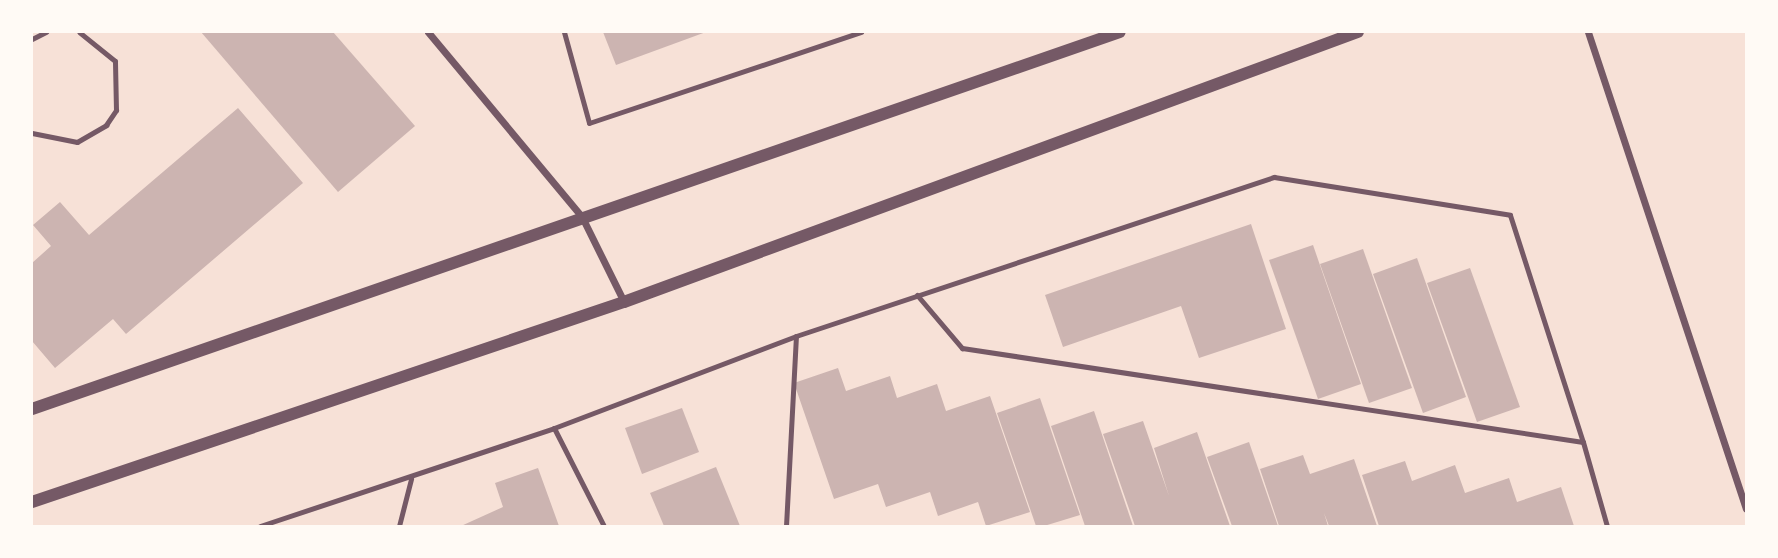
<!DOCTYPE html>
<html>
<head>
<meta charset="utf-8">
<style>
	body { margin:0 }
	#map { position:relative; width:1778px; height:558px; overflow:hidden; background:#f7e1d7; font-family:Poppins,sans-serif }
	div>[style] { position:absolute }
	[style*='--x'] { left:calc(var(--x)*1px); top:calc(var(--y)*1px); width:calc(var(--w)*1px); rotate:calc(var(--a)*1deg) }
	.building>* { inset:0; background:#ccb4b1 }
	.service>* { height:5px; margin:-2.5px; padding:0 2.5px; transform-origin:2.5px; border-radius:2.5px; background:#755966 }
	.minor>* { height:7px; margin:-3.5px; padding:0 3.5px; transform-origin:3.5px; border-radius:3.5px; background:#755966 }
	.tertiary>* { height:12px; margin:-6px; padding:0 6px; transform-origin:6px; border-radius:6px; background:#755966 }
	span { translate:-50% -50%; white-space:nowrap; text-align:center; line-height:1.15; -webkit-text-stroke:5px #fffaf5; paint-order:stroke }
	.frame { position:absolute; inset:0; border:33px solid #fffaf5; pointer-events:none }
</style>
</head>
<body>
<div id="map">
	<div class="building">
		<div style="clip-path:polygon(201px 32px,333px 32px,415px 126px,338px 192px)"></div>
		<div style="clip-path:polygon(603px 32px,706px 32px,616px 65px)"></div>
		<div style="clip-path:polygon(238px 108px,303px 183px,126px 334px,113px 319px,55px 368px,32px 341px,32px 263px,51px 246px,33px 225px,60px 202px,89px 235px)"></div>
		<div style="clip-path:polygon(1251px 224px,1286px 329px,1199px 358px,1181px 306px,1063px 347px,1045px 295px)"></div>
		<div style="clip-path:polygon(1313px 245px,1361px 384px,1318px 399px,1269px 260px)"></div>
		<div style="clip-path:polygon(1363px 249px,1412px 388px,1369px 403px,1320px 264px)"></div>
		<div style="clip-path:polygon(1417px 258px,1466px 397px,1423px 413px,1373px 274px)"></div>
		<div style="clip-path:polygon(1470px 268px,1520px 407px,1477px 422px,1427px 283px)"></div>
		<div style="clip-path:polygon(838px 368px,846px 391px,890px 376px,897px 398px,937px 384px,946px 411px,990px 396px,1030px 512px,986px 526px,978px 502px,938px 516px,930px 492px,886px 507px,878px 484px,834px 499px,794px 383px)"></div>
		<div style="clip-path:polygon(1040px 398px,1080px 515px,1044px 526px,1036px 526px,997px 413px)"></div>
		<div style="clip-path:polygon(682px 408px,699px 452px,642px 474px,625px 428px)"></div>
		<div style="clip-path:polygon(1094px 411px,1133px 526px,1085px 526px,1051px 426px)"></div>
		<div style="clip-path:polygon(1143px 421px,1169px 496px,1154px 448px,1197px 432px,1230px 526px,1135px 526px,1103px 434px)"></div>
		<div style="clip-path:polygon(1249px 442px,1278px 526px,1232px 526px,1207px 457px)"></div>
		<div style="clip-path:polygon(1303px 455px,1310px 474px,1354px 459px,1377px 526px,1329px 526px,1324px 513px,1328px 526px,1279px 526px,1260px 469px)"></div>
		<div style="clip-path:polygon(1405px 461px,1412px 481px,1455px 465px,1465px 493px,1509px 478px,1517px 502px,1561px 487px,1574px 526px,1379px 526px,1362px 475px)"></div>
		<div style="clip-path:polygon(716px 467px,740px 526px,664px 526px,650px 493px)"></div>
		<div style="clip-path:polygon(538px 468px,559px 526px,461px 526px,503px 507px,495px 483px)"></div>
	</div>
	<div class="service">
		<div style="--x:564;--y:32;--w:94;--a:74.6"></div>
		<div style="--x:589;--y:123;--w:287;--a:-18.5"></div>
		<div style="--x:32;--y:39;--w:16;--a:-27"></div>
		<div style="--x:32;--y:133;--w:46;--a:11.3"></div>
		<div style="--x:77;--y:142;--w:34;--a:-30"></div>
		<div style="--x:106;--y:125;--w:18;--a:-56"></div>
		<div style="--x:116;--y:110;--w:49;--a:-91.2"></div>
		<div style="--x:115;--y:61;--w:46;--a:-141.1"></div>
		<div style="--x:917;--y:295;--w:70;--a:49.7"></div>
		<div style="--x:962;--y:348;--w:628;--a:8.61"></div>
		<div style="--x:1583;--y:442;--w:87;--a:74.1"></div>
		<div style="--x:554;--y:428;--w:110;--a:63"></div>
		<div style="--x:260;--y:526;--w:310;--a:-18.4"></div>
		<div style="--x:554;--y:428;--w:259;--a:-20.8"></div>
		<div style="--x:796;--y:336;--w:504;--a:-18.4"></div>
		<div style="--x:1274;--y:177;--w:239;--a:9.1"></div>
		<div style="--x:1510;--y:215;--w:238;--a:72.2"></div>
		<div style="--x:399;--y:526;--w:49;--a:-75.7"></div>
		<div style="--x:786;--y:526;--w:190;--a:-87"></div>
	</div>
	<div class="minor">
		<div style="--x:428;--y:32;--w:241;--a:50.2"></div>
		<div style="--x:582;--y:217;--w:95;--a:63.7"></div>
		<div style="--x:1588;--y:32;--w:502;--a:71.67"></div>
	</div>
	<div class="tertiary">
		<div style="--x:32;--y:409;--w:1151;--a:-19.11"></div>
		<div style="--x:32;--y:502;--w:625;--a:-18.67"></div>
		<div style="--x:624;--y:302;--w:782;--a:-20.2"></div>
	</div>
	<div class="frame"></div>
</div>
</body>
</html>
